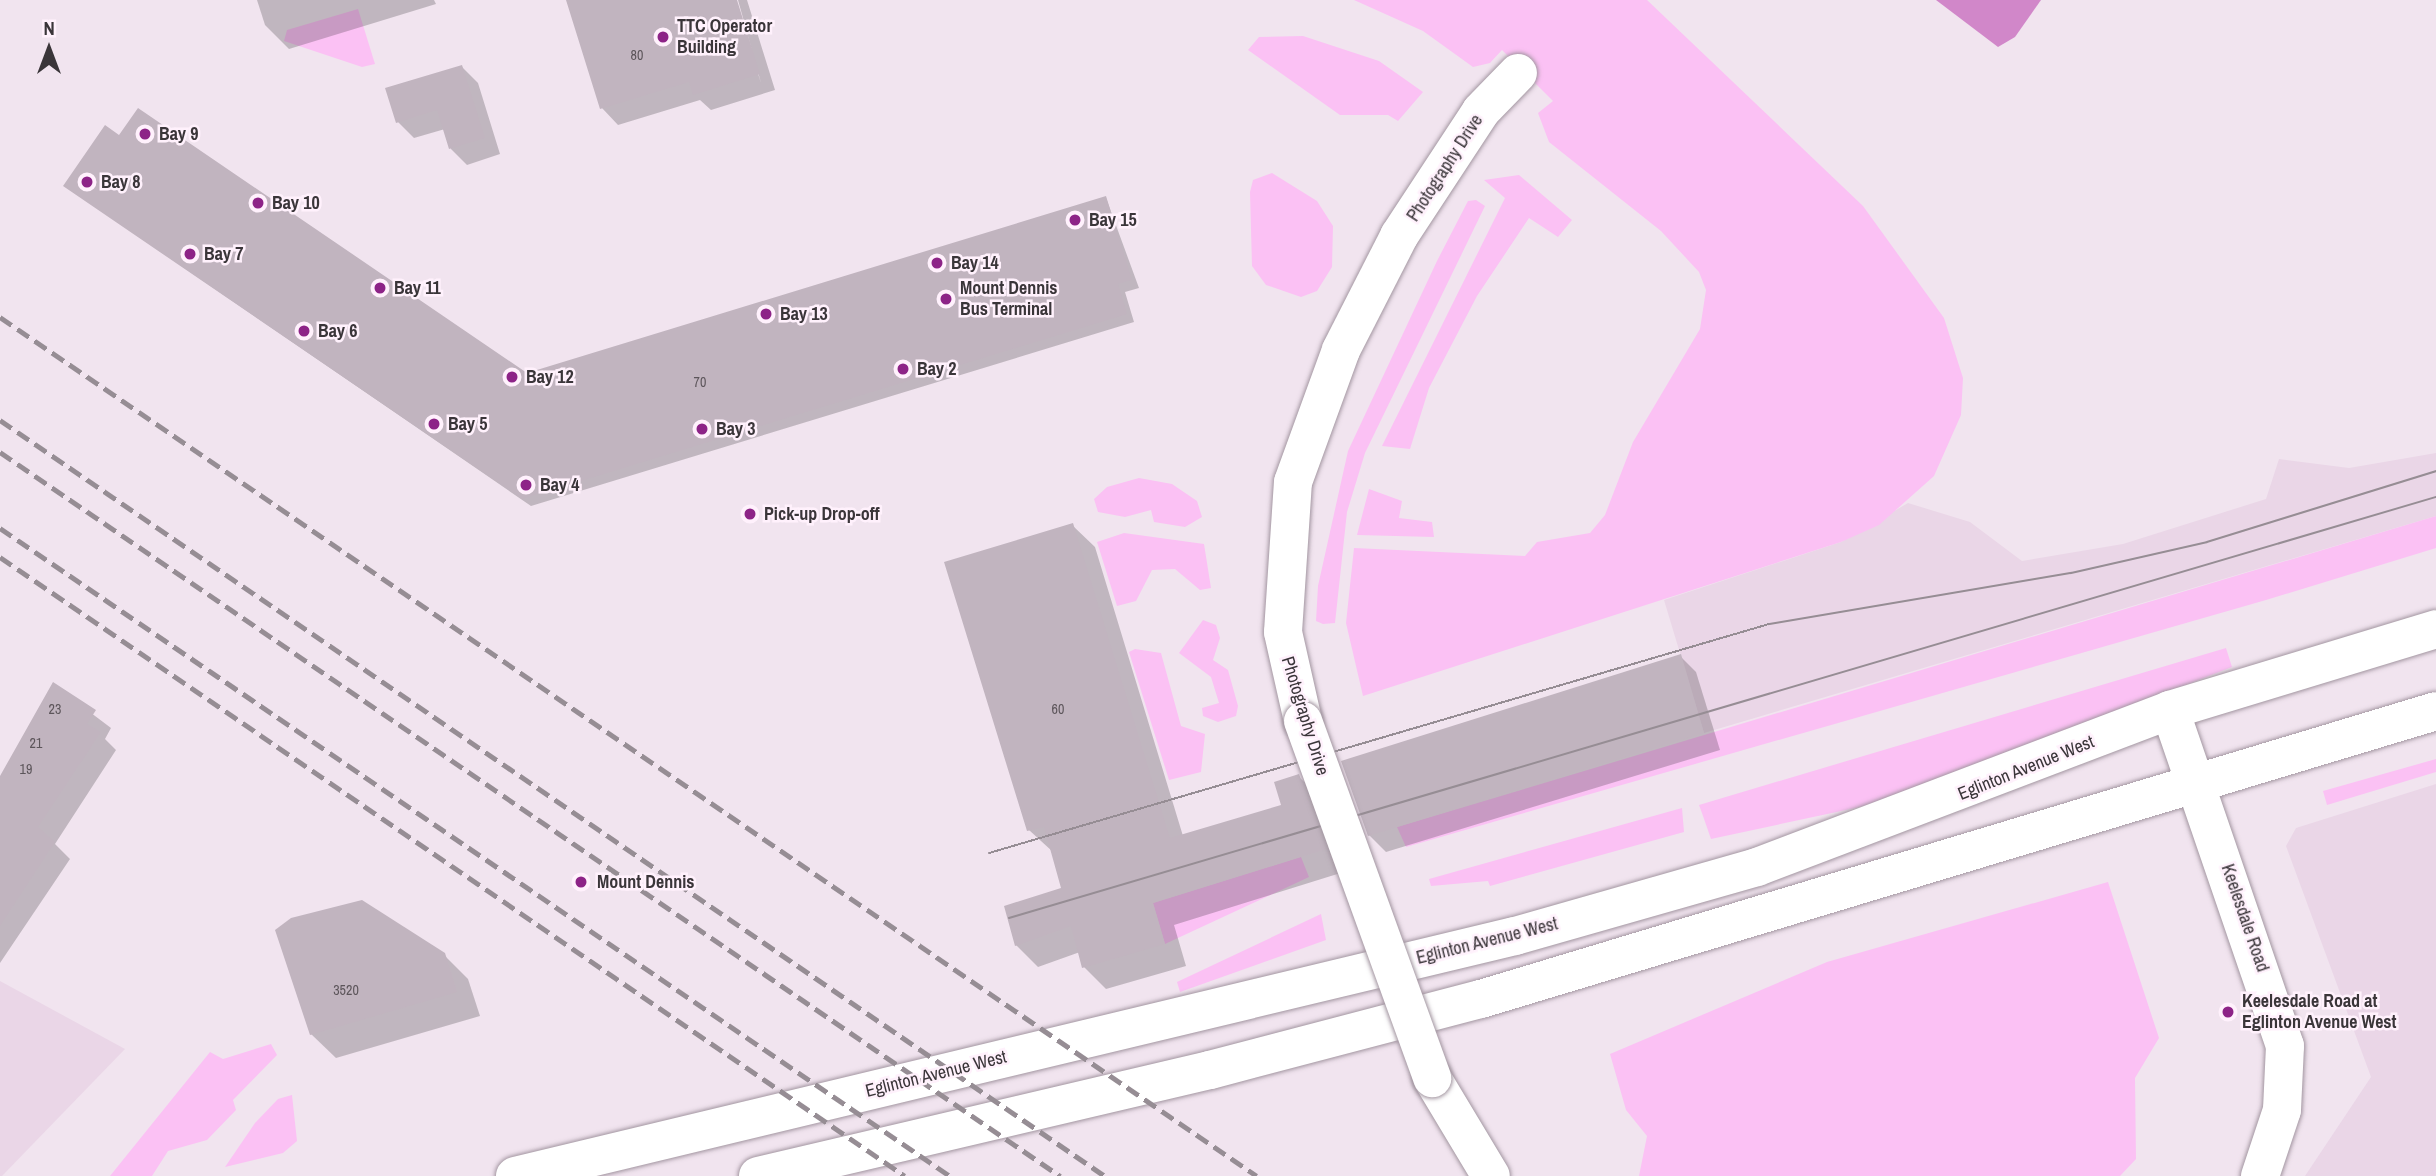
<!DOCTYPE html>
<html>
<head>
<meta charset="utf-8">
<style>
	body { margin:0 }
	#map { position:relative; width:2436px; height:1176px; overflow:hidden; background:#f1e4ef; font-family:"Archivo Narrow",sans-serif }
	div>[style] { position:absolute }
	[style*='--x'] { left:calc(var(--x)*1px); top:calc(var(--y)*1px); width:calc(var(--w)*1px); rotate:calc(var(--a)*1deg) }
	.built>* { inset:0; background:#ead6e7 }
	.green>* { inset:0; background:#fbc1f4 }
	.water>* { inset:0; background:#d187c9 }
	.shadow>* { inset:0; background:#0003 }
	.building>* { inset:0; background:#c1b4bf }
	.roads { filter:drop-shadow(0 0 2px #a396a1) drop-shadow(0 0 2px #a396a1) }
	.minor>* { height:38px; margin:-19px; padding:0 19px; transform-origin:19px; border-radius:19px; background:#fff }
	.major>* { height:38px; margin:-19px; padding:0 19px; transform-origin:19px; border-radius:19px; background:#fff }
	.tram>* { height:2px; margin:-1px; padding:0 1px; transform-origin:1px; border-radius:1px; background:#968d94 }
	.rail>* { height:5px; margin-top:-2.5px; transform-origin:0; background:repeating-linear-gradient(90deg,#968d94 0 14px,transparent 0 21px) }
	.bridges { filter:drop-shadow(0 0 2px #a396a1) drop-shadow(0 0 2px #a396a1) }
	.minor-bridge>* { height:38px; margin:-19px; padding:0 19px; transform-origin:19px; border-radius:19px; background:#fff }
	.dots>* { width:19px; height:19px; translate:-50% -50%; box-sizing:border-box; border:4px solid #fff1fc; border-radius:50% }
	span { translate:-50% -50%; white-space:nowrap; text-align:center; line-height:1.15; -webkit-text-stroke:5px #fff1fc; paint-order:stroke }
	.number-label { font-size:14px; color:#5c555a }
	.number-label span { -webkit-text-stroke-width:0 }
	.poi-label { font-size:18px; color:#3a3539; font-weight:700 }
	.left { translate:0 -50%; text-align:left }
	.street-label { font-size:18px; color:#3a3539 }
	.north { position:absolute; left:14px; top:14px; width:70px; height:70px; -webkit-text-stroke:5px #fff1fc; paint-order:stroke; rotate:0deg; font-size:19px; font-weight:700; line-height:28px; text-align:center; color:#3a3539 }
	.north::after { content:''; display:block; margin:auto; width:24px; height:32px; background:#3a3539; clip-path:polygon(50% 0,100% 100%,50% 72%,0 100%) }
</style>
</head>
<body>
<div id="map">
	<div class="built">
		<div style="clip-path:polygon(2436px 453px,2436px 516px,1704px 733px,1664px 600px,1841px 542px,1908px 503px,1970px 522px,2022px 561px,2123px 544px,2266px 499px,2279px 459px,2349px 468px)"></div>
		<div style="clip-path:polygon(2436px 784px,2436px 1176px,2305px 1176px,2371px 1077px,2286px 846px,2296px 828px)"></div>
		<div style="clip-path:polygon(0 981px,125px 1049px,2px 1176px,0 1176px)"></div>
	</div>
	<div class="green">
		<div style="clip-path:polygon(1354px 0,1647px 0,1863px 206px,1944px 318px,1963px 378px,1961px 415px,1934px 476px,1879px 525px,1841px 542px,1363px 696px,1346px 623px,1354px 548px,1525px 556px,1537px 542px,1590px 533px,1605px 515px,1633px 442px,1700px 329px,1706px 290px,1699px 272px,1661px 231px,1549px 142px,1538px 113px,1553px 101px,1502px 50px,1490px 63px,1473px 67px,1423px 31px)"></div>
		<div style="clip-path:polygon(358px 9px,375px 64px,362px 67px,284px 41px,287px 30px)"></div>
		<div style="clip-path:polygon(1303px 36px,1379px 61px,1423px 92px,1398px 121px,1388px 115px,1340px 115px,1248px 50px,1259px 37px)"></div>
		<div style="clip-path:polygon(1272px 173px,1317px 201px,1333px 226px,1332px 267px,1317px 291px,1301px 297px,1266px 285px,1252px 266px,1250px 192px,1253px 180px)"></div>
		<div style="clip-path:polygon(1519px 175px,1572px 220px,1558px 237px,1529px 218px,1477px 296px,1429px 388px,1410px 449px,1382px 446px,1505px 198px,1484px 180px)"></div>
		<div style="clip-path:polygon(1476px 200px,1485px 206px,1365px 453px,1347px 512px,1335px 623px,1323px 624px,1316px 621px,1318px 586px,1348px 451px,1437px 261px,1468px 201px)"></div>
		<div style="clip-path:polygon(1139px 478px,1172px 484px,1197px 501px,1202px 517px,1185px 527px,1154px 522px,1151px 510px,1125px 517px,1098px 512px,1094px 499px,1107px 487px)"></div>
		<div style="clip-path:polygon(1369px 489px,1402px 501px,1399px 518px,1432px 522px,1434px 537px,1357px 535px)"></div>
		<div style="clip-path:polygon(2436px 516px,2436px 548px,2266px 600px,1406px 847px,1397px 827px)"></div>
		<div style="clip-path:polygon(1124px 533px,1204px 544px,1211px 588px,1200px 590px,1175px 569px,1152px 570px,1136px 601px,1117px 606px,1097px 542px)"></div>
		<div style="clip-path:polygon(1203px 620px,1216px 625px,1220px 638px,1213px 660px,1228px 670px,1238px 706px,1236px 716px,1218px 722px,1203px 716px,1202px 708px,1219px 703px,1211px 677px,1179px 653px)"></div>
		<div style="clip-path:polygon(2226px 648px,2232px 667px,1888px 801px,1711px 839px,1703px 816px,1699px 805px)"></div>
		<div style="clip-path:polygon(1135px 649px,1161px 653px,1181px 726px,1205px 734px,1201px 772px,1169px 780px,1129px 652px)"></div>
		<div style="clip-path:polygon(2436px 759px,2436px 772px,2327px 805px,2323px 791px)"></div>
		<div style="clip-path:polygon(1682px 808px,1684px 832px,1490px 886px,1488px 881px,1431px 886px,1429px 879px)"></div>
		<div style="clip-path:polygon(1301px 857px,1309px 877px,1165px 944px,1153px 903px)"></div>
		<div style="clip-path:polygon(2108px 882px,2159px 1038px,2135px 1078px,2136px 1159px,2120px 1176px,1639px 1176px,1647px 1136px,1626px 1110px,1610px 1054px,1827px 962px)"></div>
		<div style="clip-path:polygon(1321px 914px,1326px 940px,1180px 992px,1177px 982px)"></div>
		<div style="clip-path:polygon(271px 1044px,277px 1055px,233px 1100px,236px 1110px,207px 1140px,168px 1151px,152px 1176px,110px 1176px,210px 1052px,223px 1059px)"></div>
		<div style="clip-path:polygon(292px 1095px,297px 1141px,283px 1153px,225px 1167px,255px 1123px,278px 1099px)"></div>
	</div>
	<div class="water">
		<div style="clip-path:polygon(1936px 0,2041px 0,2015px 37px,1998px 47px)"></div>
	</div>
	<div class="shadow">
		<div style="clip-path:polygon(257px 0,434px 0,436px 4px,289px 49px,265px 25px)"></div>
		<div style="clip-path:polygon(568px 0,735px 0,761px 83px,738px 0,747px 0,775px 90px,711px 110px,700px 100px,618px 125px,602px 108px)"></div>
		<div style="clip-path:polygon(462px 67px,478px 83px,500px 154px,467px 165px,451px 149px,445px 129px,414px 138px,398px 122px)"></div>
		<div style="clip-path:polygon(65px 186px,527px 374px,1106px 198px,1139px 288px,1125px 292px,1134px 322px,531px 506px)"></div>
		<div style="clip-path:polygon(1072px 525px,1095px 547px,1183px 836px,1283px 806px,1298px 776px,1321px 798px,1347px 871px,1174px 925px,1186px 966px,1106px 989px,1084px 967px,1080px 952px,1038px 967px,1016px 945px,1063px 889px,1053px 852px,1029px 830px)"></div>
		<div style="clip-path:polygon(1680px 656px,1696px 672px,1720px 750px,1386px 852px,1369px 835px)"></div>
		<div style="clip-path:polygon(54px 685px,111px 728px,105px 739px,116px 750px,55px 844px,70px 859px,0 963px,0 805px)"></div>
		<div style="clip-path:polygon(443px 954px,468px 979px,480px 1016px,336px 1058px,311px 1034px)"></div>
	</div>
	<div class="building">
		<div style="clip-path:polygon(566px 0,737px 0,760px 74px,693px 95px,689px 82px,600px 109px)"></div>
		<div style="clip-path:polygon(462px 65px,485px 138px,449px 149px,437px 110px,396px 123px,385px 88px)"></div>
		<div style="clip-path:polygon(138px 108px,527px 373px,1106px 196px,1132px 280px,1118px 284px,1127px 314px,522px 499px,63px 186px,105px 125px,119px 135px)"></div>
		<div style="clip-path:polygon(1073px 523px,1170px 838px,1281px 805px,1274px 782px,1299px 774px,1326px 849px,1153px 903px,1165px 944px,1082px 968px,1071px 926px,1015px 946px,1004px 906px,1061px 888px,1044px 827px,1027px 831px,944px 562px)"></div>
		<div style="clip-path:polygon(1681px 654px,1704px 733px,1368px 836px,1341px 761px)"></div>
		<div style="clip-path:polygon(53px 682px,96px 710px,87px 724px,101px 732px,38px 827px,55px 842px,0 926px,0 776px)"></div>
		<div style="clip-path:polygon(362px 900px,445px 953px,457px 992px,310px 1035px,275px 930px,291px 918px)"></div>
	</div>
	<div class="roads">
		<div class="minor">
			<div style="--x:2170;--y:710;--w:355;--a:71.1"></div>
			<div style="--x:2285;--y:1046;--w:64;--a:92.7"></div>
			<div style="--x:2282;--y:1110;--w:70;--a:108.4"></div>
			<div style="--x:1303;--y:721;--w:91;--a:-102.7"></div>
			<div style="--x:1283;--y:632;--w:150;--a:-86.2"></div>
			<div style="--x:1293;--y:482;--w:140;--a:-70"></div>
			<div style="--x:1341;--y:350;--w:128;--a:-63"></div>
			<div style="--x:1399;--y:236;--w:149;--a:-56.7"></div>
			<div style="--x:1481;--y:111;--w:53;--a:-45.8"></div>
			<div style="--x:1432;--y:1078;--w:114;--a:59"></div>
		</div>
		<div class="major">
			<div style="--x:515;--y:1176;--w:1028;--a:-13.5"></div>
			<div style="--x:1515;--y:936;--w:252;--a:-15.9"></div>
			<div style="--x:1757;--y:867;--w:442;--a:-20.8"></div>
			<div style="--x:2170;--y:710;--w:278;--a:-16.9"></div>
			<div style="--x:758;--y:1176;--w:464;--a:-13.2"></div>
			<div style="--x:1210;--y:1070;--w:280;--a:-14.7"></div>
			<div style="--x:1481;--y:999;--w:997;--a:-16.78"></div>
		</div>
	</div>
	<div class="tram">
		<div style="--x:989;--y:853;--w:813;--a:-16.36"></div>
		<div style="--x:1769;--y:624;--w:306;--a:-9.6"></div>
		<div style="--x:2071;--y:573;--w:139;--a:-12.8"></div>
		<div style="--x:2207;--y:542;--w:240;--a:-17.2"></div>
		<div style="--x:1009;--y:918;--w:1488;--a:-16.44"></div>
	</div>
	<div class="rail">
		<div style="--x:0;--y:317;--w:1522;--a:34.35"></div>
		<div style="--x:0;--y:420;--w:1339;--a:34.38"></div>
		<div style="--x:0;--y:452;--w:1284;--a:34.33"></div>
		<div style="--x:0;--y:528;--w:1150;--a:34.3"></div>
		<div style="--x:0;--y:557;--w:1096;--a:34.37"></div>
	</div>
	<div class="bridges">
		<div class="minor-bridge">
			<div style="--x:1303;--y:721;--w:380;--a:70.1"></div>
		</div>
	</div>
	<div class="dots">
		<div style="left:663px;top:37px;background:#8d2387"></div>
		<div style="left:145px;top:134px;background:#8d2387"></div>
		<div style="left:87px;top:182px;background:#8d2387"></div>
		<div style="left:258px;top:203px;background:#8d2387"></div>
		<div style="left:1075px;top:220px;background:#8d2387"></div>
		<div style="left:190px;top:254px;background:#8d2387"></div>
		<div style="left:937px;top:263px;background:#8d2387"></div>
		<div style="left:380px;top:288px;background:#8d2387"></div>
		<div style="left:946px;top:299px;background:#8d2387"></div>
		<div style="left:766px;top:314px;background:#8d2387"></div>
		<div style="left:304px;top:331px;background:#8d2387"></div>
		<div style="left:903px;top:369px;background:#8d2387"></div>
		<div style="left:512px;top:377px;background:#8d2387"></div>
		<div style="left:434px;top:424px;background:#8d2387"></div>
		<div style="left:702px;top:429px;background:#8d2387"></div>
		<div style="left:526px;top:485px;background:#8d2387"></div>
		<div style="left:750px;top:514px;background:#8d2387"></div>
		<div style="left:581px;top:882px;background:#8d2387"></div>
		<div style="left:2228px;top:1012px;background:#8d2387"></div>
	</div>
	<div class="number-label">
		<span style="left:637px;top:55px">80</span>
		<span style="left:700px;top:382px">70</span>
		<span style="left:55px;top:709px">23</span>
		<span style="left:1058px;top:709px">60</span>
		<span style="left:36px;top:743px">21</span>
		<span style="left:26px;top:769px">19</span>
		<span style="left:346px;top:990px">3520</span>
	</div>
	<div class="poi-label">
		<span class="left" style="left:677px;top:37px">TTC Operator<br>Building</span>
		<span class="left" style="left:159px;top:134px">Bay 9</span>
		<span class="left" style="left:101px;top:182px">Bay 8</span>
		<span class="left" style="left:272px;top:203px">Bay 10</span>
		<span class="left" style="left:1089px;top:220px">Bay 15</span>
		<span class="left" style="left:204px;top:254px">Bay 7</span>
		<span class="left" style="left:951px;top:263px">Bay 14</span>
		<span class="left" style="left:394px;top:288px">Bay 11</span>
		<span class="left" style="left:960px;top:299px">Mount Dennis<br>Bus Terminal</span>
		<span class="left" style="left:780px;top:314px">Bay 13</span>
		<span class="left" style="left:318px;top:331px">Bay 6</span>
		<span class="left" style="left:917px;top:369px">Bay 2</span>
		<span class="left" style="left:526px;top:377px">Bay 12</span>
		<span class="left" style="left:448px;top:424px">Bay 5</span>
		<span class="left" style="left:716px;top:429px">Bay 3</span>
		<span class="left" style="left:540px;top:485px">Bay 4</span>
		<span class="left" style="left:764px;top:514px">Pick-up Drop-off</span>
		<span class="left" style="left:597px;top:882px">Mount Dennis</span>
		<span class="left" style="left:2242px;top:1012px">Keelesdale Road at<br>Eglinton Avenue West</span>
	</div>
	<div class="street-label">
		<span style="left:1445px;top:168px;rotate:-57deg">Photography Drive</span>
		<span style="left:1305px;top:716px;rotate:73deg">Photography Drive</span>
		<span style="left:2026px;top:768px;rotate:-22deg">Eglinton Avenue West</span>
		<span style="left:2245px;top:918px;rotate:71deg">Keelesdale Road</span>
		<span style="left:1487px;top:941px;rotate:-14deg">Eglinton Avenue West</span>
		<span style="left:936px;top:1074px;rotate:-14deg">Eglinton Avenue West</span>
	</div>
	<div class="north">N</div>
</div>
</body>
</html>
